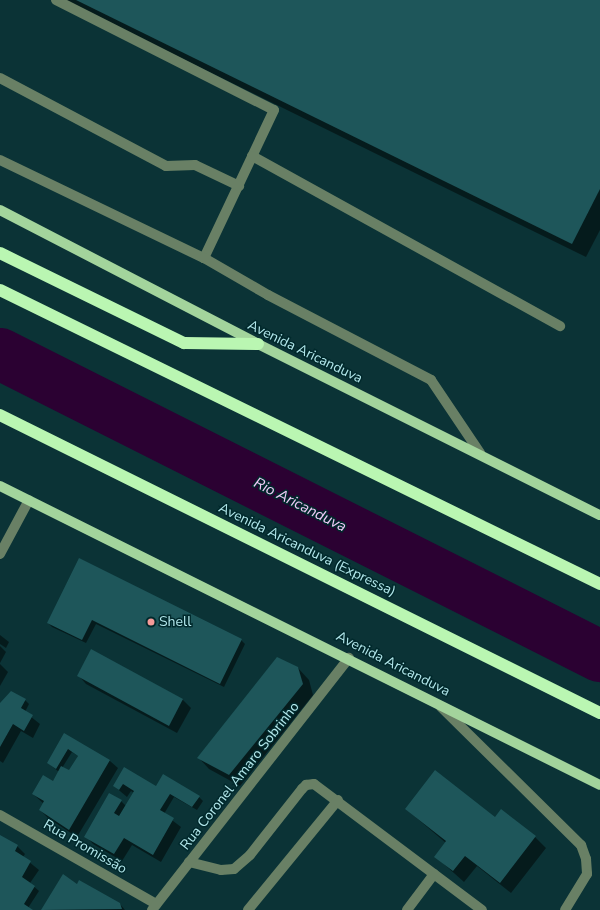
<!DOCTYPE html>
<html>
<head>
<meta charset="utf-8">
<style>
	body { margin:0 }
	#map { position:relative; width:600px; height:910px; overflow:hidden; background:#0b3336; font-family:"Nunito Sans",sans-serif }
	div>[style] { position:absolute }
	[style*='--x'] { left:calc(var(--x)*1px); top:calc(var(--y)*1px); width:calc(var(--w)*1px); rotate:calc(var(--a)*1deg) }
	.shadow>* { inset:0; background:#0007 }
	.river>* { height:52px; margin:-26px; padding:0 26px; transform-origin:26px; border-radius:26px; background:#2b0132 }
	.building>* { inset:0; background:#1e565a }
	.minor>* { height:10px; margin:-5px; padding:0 5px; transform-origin:5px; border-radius:5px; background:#698065 }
	.major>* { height:10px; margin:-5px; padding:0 5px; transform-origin:5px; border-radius:5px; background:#a3d49c }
	.highway>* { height:12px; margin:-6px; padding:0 6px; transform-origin:6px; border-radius:6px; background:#baf6b2 }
	.dots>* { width:11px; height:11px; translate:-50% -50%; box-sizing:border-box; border:2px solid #00292c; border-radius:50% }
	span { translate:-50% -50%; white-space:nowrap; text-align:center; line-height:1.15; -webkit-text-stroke:3px #00292c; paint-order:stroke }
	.street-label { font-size:14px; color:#b3e8ec }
	.poi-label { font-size:14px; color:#b3e8ec }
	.left { translate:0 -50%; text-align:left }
	.water-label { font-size:15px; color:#f2caf9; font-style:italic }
</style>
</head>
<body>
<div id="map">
	<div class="shadow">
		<div style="clip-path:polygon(63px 0,600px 0,600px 230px,586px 257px)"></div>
		<div style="clip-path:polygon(80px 560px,241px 640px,245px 644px,224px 687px,96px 624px,86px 643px,52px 627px,48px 623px)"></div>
		<div style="clip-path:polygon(0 635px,9px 642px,6px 648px,0 644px)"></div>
		<div style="clip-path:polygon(0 646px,6px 652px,0 663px)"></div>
		<div style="clip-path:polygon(91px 651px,183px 700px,191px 708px,177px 733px,86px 684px,79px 676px)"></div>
		<div style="clip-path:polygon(0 664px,8px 672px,0 686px)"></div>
		<div style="clip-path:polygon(298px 668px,309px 680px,313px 695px,240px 786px,209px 769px,198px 757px)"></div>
		<div style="clip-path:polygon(25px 700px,29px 704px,25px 712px,40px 724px,33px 738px,21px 731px,3px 763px,0 761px,0 705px)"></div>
		<div style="clip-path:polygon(evenodd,65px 735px,110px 761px,118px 768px,77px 837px,48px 818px,40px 810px,44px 804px,33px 794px,53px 782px,59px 772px,48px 763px,65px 735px,72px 752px,78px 756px,73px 774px,62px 768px,72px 752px)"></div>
		<div style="clip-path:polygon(124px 769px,154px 786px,199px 797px,203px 801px,197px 810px,174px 797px,164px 814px,181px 827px,161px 862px,132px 845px,122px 861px,93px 844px,86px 836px,121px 801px,126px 806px,134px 793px,131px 791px,127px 797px,114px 786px)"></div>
		<div style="clip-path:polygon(406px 809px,495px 818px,535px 837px,546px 848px,511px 893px,477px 866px,464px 882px,436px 857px,446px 843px)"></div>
		<div style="clip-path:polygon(0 837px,17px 846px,25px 854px,23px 857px,39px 870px,30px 883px,39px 891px,28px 908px,31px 910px,0 910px)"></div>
		<div style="clip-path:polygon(63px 875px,78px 885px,120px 904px,125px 910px,42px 910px)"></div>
	</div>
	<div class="river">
		<div style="--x:0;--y:354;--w:672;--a:26.72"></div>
	</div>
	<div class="building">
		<div style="clip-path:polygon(76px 0,600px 0,600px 189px,572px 244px)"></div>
		<div style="clip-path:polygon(79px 558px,242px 639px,220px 684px,92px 620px,82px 640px,47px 623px)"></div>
		<div style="clip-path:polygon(91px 649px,183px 699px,169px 726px,77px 676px)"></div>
		<div style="clip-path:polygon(277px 657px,298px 667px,303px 684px,229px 775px,197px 758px)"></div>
		<div style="clip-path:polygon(11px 691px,26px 699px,21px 708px,33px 715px,24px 731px,13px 724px,0 747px,0 703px)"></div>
		<div style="clip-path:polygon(64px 733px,110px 760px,69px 830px,39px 810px,44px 801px,32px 794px,43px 775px,53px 781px,61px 766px,69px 770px,78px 756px,68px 749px,56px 769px,47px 763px)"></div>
		<div style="clip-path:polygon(124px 767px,156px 786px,163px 774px,200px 796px,192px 807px,170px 794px,160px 810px,174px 818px,153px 855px,124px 838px,114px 854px,84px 837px,109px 793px,122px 800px,114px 813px,119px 816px,134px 791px,123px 784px,119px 790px,113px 786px)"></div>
		<div style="clip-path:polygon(435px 770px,495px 817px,501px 809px,536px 836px,500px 883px,465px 856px,453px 871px,434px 857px,446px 841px,405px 809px)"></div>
		<div style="clip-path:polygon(0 835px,18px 845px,15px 851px,31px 861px,22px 877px,35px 886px,24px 904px,33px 910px,0 910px)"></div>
		<div style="clip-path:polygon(63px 874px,77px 884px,79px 880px,120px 903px,122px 909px,41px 910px)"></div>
	</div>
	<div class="minor">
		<div style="--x:56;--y:0;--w:244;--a:26.8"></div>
		<div style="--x:274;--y:110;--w:164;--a:115.3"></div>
		<div style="--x:0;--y:78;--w:188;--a:27.9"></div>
		<div style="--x:166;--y:166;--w:29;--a:-2"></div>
		<div style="--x:195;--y:165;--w:49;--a:25.5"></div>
		<div style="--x:252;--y:156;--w:352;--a:28.9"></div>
		<div style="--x:0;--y:160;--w:226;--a:25.7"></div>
		<div style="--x:204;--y:258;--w:74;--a:30"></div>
		<div style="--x:268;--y:295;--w:184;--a:27.5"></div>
		<div style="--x:431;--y:380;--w:88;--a:56.1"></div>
		<div style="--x:0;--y:554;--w:61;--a:-61.8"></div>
		<div style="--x:441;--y:707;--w:197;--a:44.6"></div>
		<div style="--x:581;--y:845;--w:15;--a:70"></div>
		<div style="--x:586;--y:859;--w:15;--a:86"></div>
		<div style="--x:587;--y:874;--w:42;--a:121.4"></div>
		<div style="--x:0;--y:815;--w:180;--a:29.7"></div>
		<div style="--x:189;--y:862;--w:33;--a:14"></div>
		<div style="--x:221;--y:870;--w:13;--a:-4"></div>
		<div style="--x:234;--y:869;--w:21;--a:-41"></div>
		<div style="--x:250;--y:855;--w:84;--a:-51.8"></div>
		<div style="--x:302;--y:789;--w:6;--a:-45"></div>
		<div style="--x:306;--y:785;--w:8;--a:-7"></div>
		<div style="--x:314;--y:784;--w:210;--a:36.9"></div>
		<div style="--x:152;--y:910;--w:320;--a:-52"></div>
		<div style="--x:248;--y:910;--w:142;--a:-50.7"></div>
		<div style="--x:407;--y:910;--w:45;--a:-53.1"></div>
	</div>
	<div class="major">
		<div style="--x:0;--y:210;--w:291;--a:27.4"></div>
		<div style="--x:258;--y:344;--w:382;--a:26.6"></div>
		<div style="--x:0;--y:486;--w:670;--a:26.49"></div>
	</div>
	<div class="highway">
		<div style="--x:0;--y:253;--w:205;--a:26.1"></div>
		<div style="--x:184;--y:343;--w:74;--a:0.8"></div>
		<div style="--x:0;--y:290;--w:668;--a:26.1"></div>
		<div style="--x:0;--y:415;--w:670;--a:26.41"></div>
	</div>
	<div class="dots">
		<div style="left:151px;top:622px;background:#f59b99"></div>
	</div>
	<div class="street-label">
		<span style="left:305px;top:352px;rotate:26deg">Avenida Aricanduva</span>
		<span style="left:307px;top:550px;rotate:26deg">Avenida Aricanduva (Expressa)</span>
		<span style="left:393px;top:664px;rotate:27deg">Avenida Aricanduva</span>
		<span style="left:240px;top:776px;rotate:-52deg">Rua Coronel Amaro Sobrinho</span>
		<span style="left:85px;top:847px;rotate:30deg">Rua Promissão</span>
	</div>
	<div class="poi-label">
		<span class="left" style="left:159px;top:622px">Shell</span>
	</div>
	<div class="water-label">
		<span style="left:300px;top:505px;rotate:27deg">Rio Aricanduva</span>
	</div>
</div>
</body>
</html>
